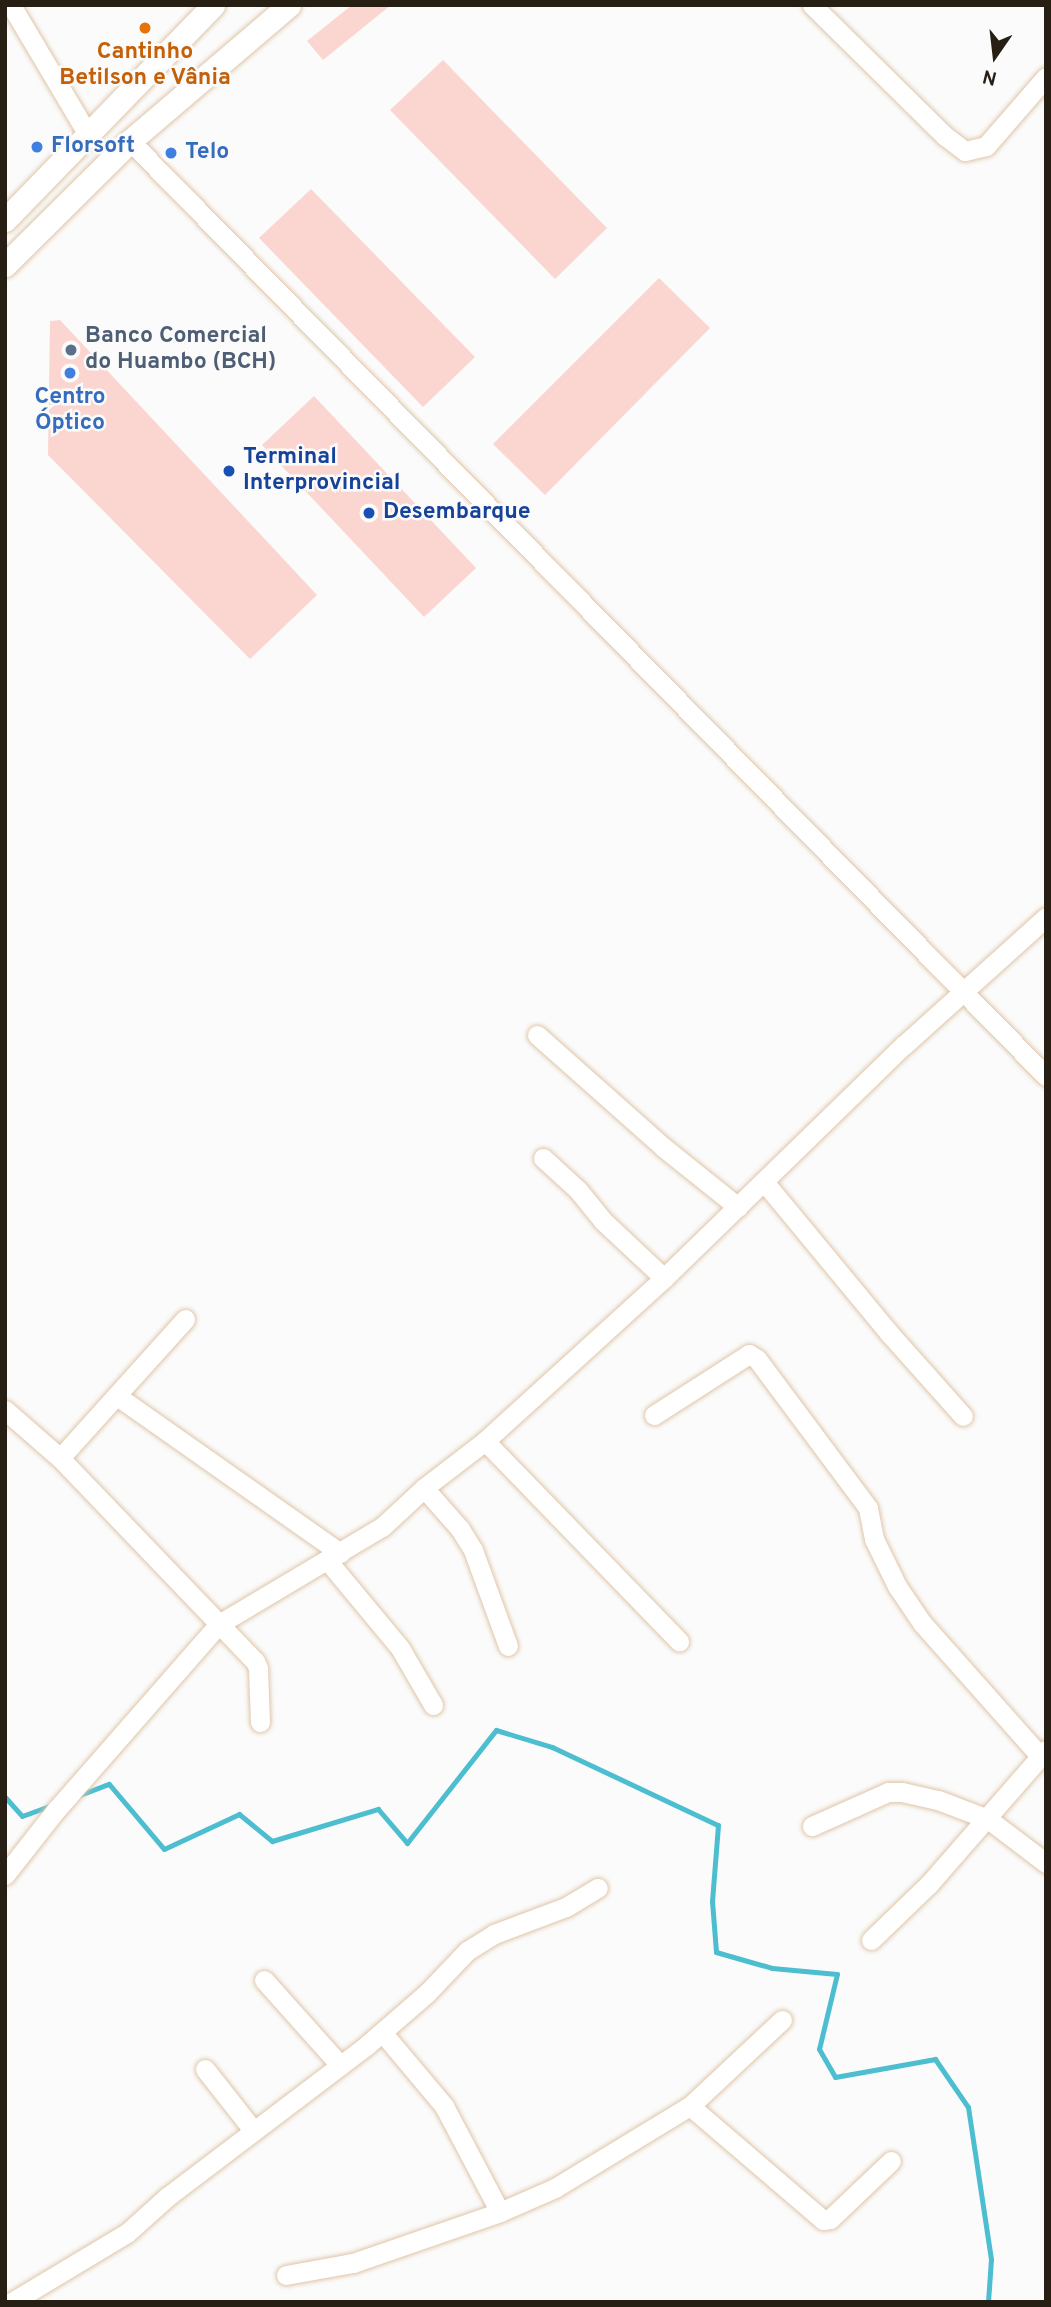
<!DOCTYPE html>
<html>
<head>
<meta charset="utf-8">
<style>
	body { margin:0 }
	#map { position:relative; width:1051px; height:2307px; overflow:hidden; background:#fbfbfb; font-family:Overpass,sans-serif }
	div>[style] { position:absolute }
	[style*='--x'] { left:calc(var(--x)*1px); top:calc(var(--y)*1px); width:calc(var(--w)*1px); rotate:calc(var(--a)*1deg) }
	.stream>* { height:5px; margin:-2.5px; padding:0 2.5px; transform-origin:2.5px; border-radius:2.5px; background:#4cbed0 }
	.building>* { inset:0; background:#fbd6d1 }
	.roads { filter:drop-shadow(0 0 2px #dfc5a8) drop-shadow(0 0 2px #dfc5a8) }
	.minor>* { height:19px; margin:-9.5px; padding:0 9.5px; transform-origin:9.5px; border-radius:9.5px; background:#fff }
	.major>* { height:23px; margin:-11.5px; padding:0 11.5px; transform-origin:11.5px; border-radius:11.5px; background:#fff }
	.dots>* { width:19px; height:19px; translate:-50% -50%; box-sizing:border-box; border:4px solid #fbfbfb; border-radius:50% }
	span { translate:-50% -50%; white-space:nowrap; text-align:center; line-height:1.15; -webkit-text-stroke:5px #fbfbfb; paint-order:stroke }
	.food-label { font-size:23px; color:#c56008; font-weight:700 }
	.shop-label { font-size:23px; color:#366cbe; font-weight:700 }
	.left { translate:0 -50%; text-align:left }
	.service-label { font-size:23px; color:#4e5e75; font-weight:700 }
	.transit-label { font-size:23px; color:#164399; font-weight:700 }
	.frame { position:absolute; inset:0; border:7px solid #281f14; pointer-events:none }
	.north { position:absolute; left:960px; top:21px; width:70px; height:70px; -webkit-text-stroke:5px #fbfbfb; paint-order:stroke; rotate:194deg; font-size:19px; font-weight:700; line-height:28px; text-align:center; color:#281f14 }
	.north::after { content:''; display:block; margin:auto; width:24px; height:32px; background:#281f14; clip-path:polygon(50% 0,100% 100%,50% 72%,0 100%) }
</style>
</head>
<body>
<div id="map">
	<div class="stream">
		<div style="--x:77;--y:1796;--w:34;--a:-21"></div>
		<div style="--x:109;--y:1784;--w:85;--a:49.8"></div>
		<div style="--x:164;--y:1849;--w:83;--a:-25"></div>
		<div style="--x:239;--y:1814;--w:43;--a:39.3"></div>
		<div style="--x:272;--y:1841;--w:111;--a:-16.8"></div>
		<div style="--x:378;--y:1809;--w:45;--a:49.5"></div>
		<div style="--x:407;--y:1843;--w:144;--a:-51.8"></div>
		<div style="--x:496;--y:1730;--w:59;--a:16.9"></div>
		<div style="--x:552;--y:1747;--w:183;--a:25.2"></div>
		<div style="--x:718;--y:1825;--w:76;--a:94.5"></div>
		<div style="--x:712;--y:1901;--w:51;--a:85.5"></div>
		<div style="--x:716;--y:1952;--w:58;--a:15.9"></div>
		<div style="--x:772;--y:1968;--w:65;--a:5.3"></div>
		<div style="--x:837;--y:1974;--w:77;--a:103.5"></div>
		<div style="--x:819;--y:2049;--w:32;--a:60"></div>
		<div style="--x:835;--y:2077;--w:102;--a:-10.2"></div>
		<div style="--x:935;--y:2059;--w:58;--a:55.5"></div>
		<div style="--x:968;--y:2107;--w:154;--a:81.4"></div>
		<div style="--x:991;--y:2259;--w:43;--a:94"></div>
		<div style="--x:5;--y:1797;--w:25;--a:48"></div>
		<div style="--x:22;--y:1816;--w:32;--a:-20"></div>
	</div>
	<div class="building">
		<div style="clip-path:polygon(352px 5px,391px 5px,323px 60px,307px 41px)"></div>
		<div style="clip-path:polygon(443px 60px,607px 228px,555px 279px,390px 110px)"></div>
		<div style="clip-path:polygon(311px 189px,475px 357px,423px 407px,259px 238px)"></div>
		<div style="clip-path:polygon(659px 278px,710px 328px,545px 495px,493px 444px)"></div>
		<div style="clip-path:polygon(60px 320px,317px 595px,250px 659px,48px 455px,50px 321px)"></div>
		<div style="clip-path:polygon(314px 396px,476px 568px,424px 617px,262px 445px)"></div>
	</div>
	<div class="roads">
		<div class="minor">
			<div style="--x:11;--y:5;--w:149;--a:59.3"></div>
			<div style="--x:812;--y:5;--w:187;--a:44.6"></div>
			<div style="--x:945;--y:136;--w:25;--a:37"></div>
			<div style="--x:965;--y:151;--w:22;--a:-13"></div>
			<div style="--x:986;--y:146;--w:91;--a:-49"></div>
			<div style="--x:130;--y:141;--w:1309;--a:45.59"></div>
			<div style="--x:537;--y:1035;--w:169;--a:41.6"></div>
			<div style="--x:663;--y:1147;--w:96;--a:38.7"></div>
			<div style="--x:543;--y:1158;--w:47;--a:42.4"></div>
			<div style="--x:578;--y:1190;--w:38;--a:51"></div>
			<div style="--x:602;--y:1220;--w:85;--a:43.1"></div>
			<div style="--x:765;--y:1183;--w:195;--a:50.4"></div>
			<div style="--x:889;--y:1333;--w:111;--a:48.3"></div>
			<div style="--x:117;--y:1396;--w:273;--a:35.1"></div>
			<div style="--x:5;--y:1410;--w:73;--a:41.1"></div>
			<div style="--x:60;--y:1458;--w:281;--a:46.2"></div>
			<div style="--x:255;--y:1661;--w:8;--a:67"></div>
			<div style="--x:258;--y:1668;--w:54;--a:87.9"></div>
			<div style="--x:654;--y:1415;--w:113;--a:-32.7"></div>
			<div style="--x:749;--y:1354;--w:9;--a:32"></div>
			<div style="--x:757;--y:1359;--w:186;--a:53.3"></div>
			<div style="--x:868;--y:1508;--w:32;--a:79"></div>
			<div style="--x:874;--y:1539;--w:52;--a:63.9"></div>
			<div style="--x:897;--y:1586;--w:45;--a:56"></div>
			<div style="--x:922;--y:1623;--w:178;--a:48.4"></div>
			<div style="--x:485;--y:1441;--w:279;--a:45.9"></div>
			<div style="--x:60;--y:1458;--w:187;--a:-48"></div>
			<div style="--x:424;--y:1488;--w:55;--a:48.7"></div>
			<div style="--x:460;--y:1529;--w:25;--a:58"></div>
			<div style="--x:473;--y:1550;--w:102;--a:70"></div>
			<div style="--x:327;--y:1560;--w:114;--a:50.3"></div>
			<div style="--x:400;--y:1648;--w:66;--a:59.9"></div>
			<div style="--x:812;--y:1826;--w:83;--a:-24.1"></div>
			<div style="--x:888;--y:1792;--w:14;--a:0"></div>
			<div style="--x:902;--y:1792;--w:37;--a:13"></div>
			<div style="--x:938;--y:1800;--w:53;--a:20.8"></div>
			<div style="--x:988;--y:1819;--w:73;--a:37.2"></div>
			<div style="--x:5;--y:1875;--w:83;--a:-51.9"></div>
			<div style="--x:56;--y:1810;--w:247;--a:-48.8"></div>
			<div style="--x:219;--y:1624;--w:190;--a:-30.8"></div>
			<div style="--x:382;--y:1527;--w:57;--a:-42.9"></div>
			<div style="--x:424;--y:1488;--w:77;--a:-37.6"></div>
			<div style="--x:485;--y:1441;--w:242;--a:-42.3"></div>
			<div style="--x:664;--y:1278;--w:334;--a:-44.2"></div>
			<div style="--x:904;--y:1045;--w:191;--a:-42"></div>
			<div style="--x:871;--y:1940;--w:81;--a:-44"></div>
			<div style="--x:929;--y:1884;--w:178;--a:-48.9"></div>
			<div style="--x:264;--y:1980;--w:114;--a:48.2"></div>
			<div style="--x:382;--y:2032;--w:97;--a:50"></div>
			<div style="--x:444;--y:2106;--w:120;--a:62.2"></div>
			<div style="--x:205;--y:2069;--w:78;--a:51.8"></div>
			<div style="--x:690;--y:2106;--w:175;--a:40.6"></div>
			<div style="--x:823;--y:2220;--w:7;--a:-8"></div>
			<div style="--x:830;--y:2219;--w:84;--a:-43.6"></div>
			<div style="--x:286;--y:2275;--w:68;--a:-10.2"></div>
			<div style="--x:353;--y:2263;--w:156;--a:-19.1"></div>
			<div style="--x:500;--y:2212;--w:60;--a:-23.6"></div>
			<div style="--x:555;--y:2188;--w:158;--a:-31.3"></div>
			<div style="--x:690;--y:2106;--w:126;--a:-43.1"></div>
			<div style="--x:12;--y:2302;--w:134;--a:-31"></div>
			<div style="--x:127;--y:2233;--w:54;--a:-42"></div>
			<div style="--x:167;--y:2197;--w:251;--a:-37.2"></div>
			<div style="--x:367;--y:2045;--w:79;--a:-40.9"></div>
			<div style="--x:427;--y:1993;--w:58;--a:-46.4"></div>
			<div style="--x:467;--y:1951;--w:32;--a:-32"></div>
			<div style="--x:494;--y:1934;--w:77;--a:-20.6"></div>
			<div style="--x:566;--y:1907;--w:37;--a:-31"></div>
		</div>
		<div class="major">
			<div style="--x:5;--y:220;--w:299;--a:-45.9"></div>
			<div style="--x:5;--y:265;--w:176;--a:-44.8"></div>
			<div style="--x:130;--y:141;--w:209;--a:-40.5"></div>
		</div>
	</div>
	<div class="dots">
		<div style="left:145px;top:28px;background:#e8710a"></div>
		<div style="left:37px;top:147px;background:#3f7fe0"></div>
		<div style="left:171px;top:153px;background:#3f7fe0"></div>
		<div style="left:71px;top:350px;background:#5c6f8a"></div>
		<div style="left:70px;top:373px;background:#3f7fe0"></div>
		<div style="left:229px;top:471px;background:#1a4fb4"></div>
		<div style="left:369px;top:513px;background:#1a4fb4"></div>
	</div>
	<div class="food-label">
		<span style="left:145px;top:66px">Cantinho<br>Betilson e Vânia</span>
	</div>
	<div class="shop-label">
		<span class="left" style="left:51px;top:147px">Florsoft</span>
		<span class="left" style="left:185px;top:153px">Telo</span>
		<span style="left:70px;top:411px">Centro<br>Óptico</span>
	</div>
	<div class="service-label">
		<span class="left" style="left:85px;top:350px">Banco Comercial<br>do Huambo (BCH)</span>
	</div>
	<div class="transit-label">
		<span class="left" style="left:243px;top:471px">Terminal<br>Interprovincial</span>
		<span class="left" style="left:383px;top:513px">Desembarque</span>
	</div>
	<div class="frame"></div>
	<div class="north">N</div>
</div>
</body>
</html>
